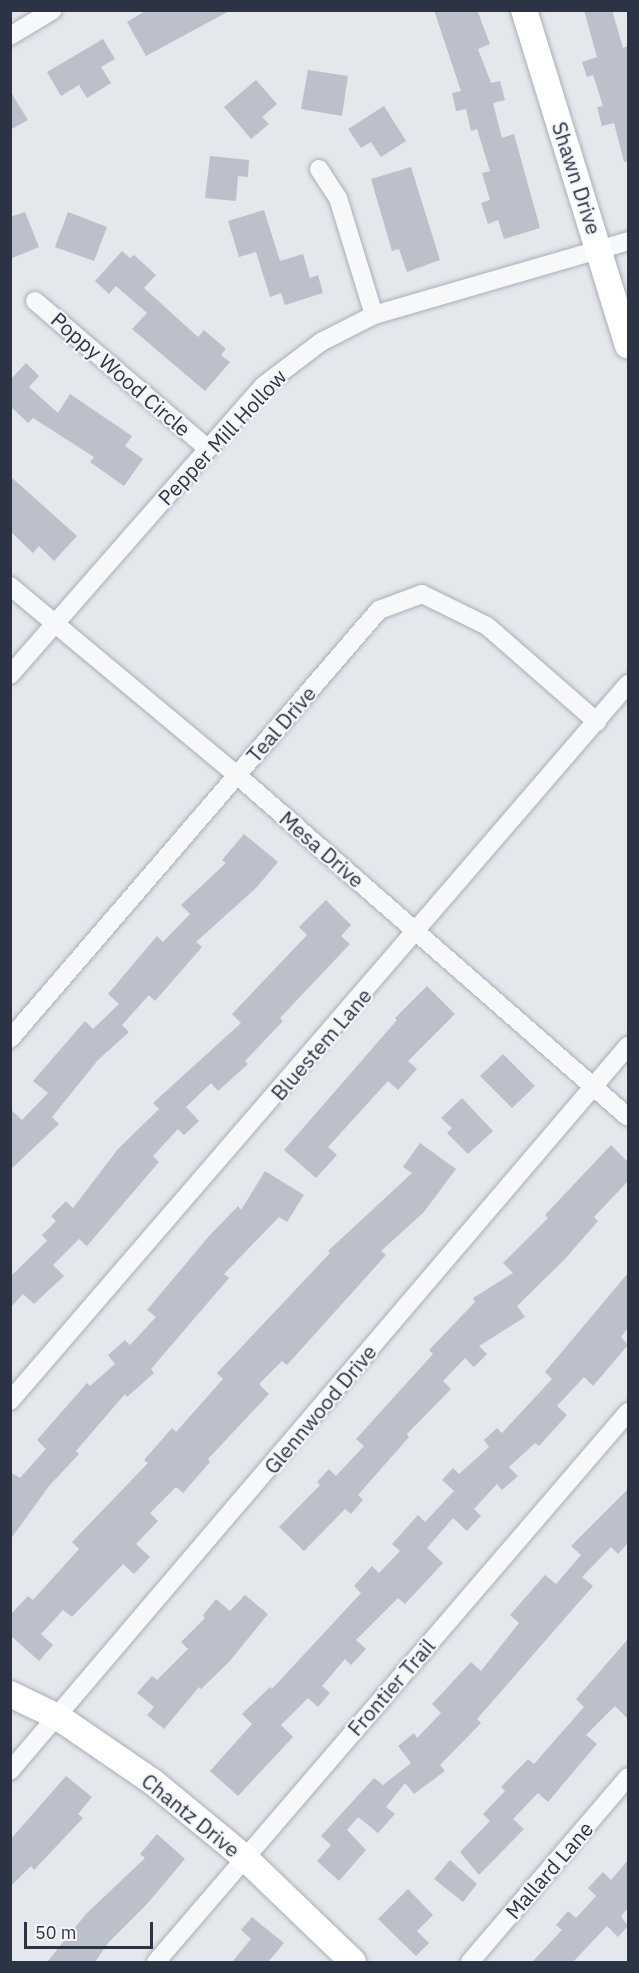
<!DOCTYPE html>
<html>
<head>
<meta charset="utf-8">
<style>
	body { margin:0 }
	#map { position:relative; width:639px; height:1973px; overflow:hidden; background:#e4e7ec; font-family:"IBM Plex Sans",sans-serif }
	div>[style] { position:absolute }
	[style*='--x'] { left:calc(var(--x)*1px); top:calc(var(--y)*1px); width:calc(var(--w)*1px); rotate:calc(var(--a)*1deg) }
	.building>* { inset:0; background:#bbc0ca }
	.roads { filter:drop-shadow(0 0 2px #a9aeb7) drop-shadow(0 0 2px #a9aeb7) }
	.street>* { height:18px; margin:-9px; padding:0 9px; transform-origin:9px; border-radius:9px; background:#f7f8fa }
	.secondary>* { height:26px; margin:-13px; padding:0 13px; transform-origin:13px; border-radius:13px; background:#fff }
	span { translate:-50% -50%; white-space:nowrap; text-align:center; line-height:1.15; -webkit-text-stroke:4.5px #f4f6f9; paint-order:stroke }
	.street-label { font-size:21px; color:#2b3445 }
	.frame { position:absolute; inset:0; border:12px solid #2b3445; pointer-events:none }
	.scale { position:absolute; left:24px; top:1922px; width:129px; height:27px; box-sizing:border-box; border:3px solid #2b3445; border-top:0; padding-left:8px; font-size:18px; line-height:21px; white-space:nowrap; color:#2b3445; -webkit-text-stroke:4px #f4f6f9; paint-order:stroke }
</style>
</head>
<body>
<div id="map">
	<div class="building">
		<div style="clip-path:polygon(147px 10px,231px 10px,146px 56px,127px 22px)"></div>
		<div style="clip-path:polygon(434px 10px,477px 10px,490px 44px,478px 49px,491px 83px,500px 81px,505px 100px,493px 103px,502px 138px,514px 134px,540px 228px,504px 239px,498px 220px,488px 224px,481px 203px,490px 200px,482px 173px,490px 171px,477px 129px,471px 131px,466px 109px,456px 111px,452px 93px,461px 91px)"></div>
		<div style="clip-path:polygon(584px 10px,612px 10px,623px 48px,628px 46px,628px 161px,624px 162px,614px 123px,602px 126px,597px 107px,603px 106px,593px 75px,587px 77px,582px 62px,597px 57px)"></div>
		<div style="clip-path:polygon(103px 39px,115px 59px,101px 67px,111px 83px,87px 98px,79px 85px,61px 96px,47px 72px)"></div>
		<div style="clip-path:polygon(308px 70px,348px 76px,342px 116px,301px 109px)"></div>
		<div style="clip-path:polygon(256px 80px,277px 104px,262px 117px,269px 124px,251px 139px,224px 107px)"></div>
		<div style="clip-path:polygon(10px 91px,28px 120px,10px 130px)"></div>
		<div style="clip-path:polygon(384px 106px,406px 141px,381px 157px,371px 142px,361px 148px,348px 129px)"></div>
		<div style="clip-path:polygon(210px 156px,249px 160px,248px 177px,238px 176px,236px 201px,205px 198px)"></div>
		<div style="clip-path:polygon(411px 167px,440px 260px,407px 272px,399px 249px,392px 251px,371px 179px)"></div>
		<div style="clip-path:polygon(264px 210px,280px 261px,303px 254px,310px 278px,318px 275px,323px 293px,285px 305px,281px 293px,270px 297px,256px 252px,239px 257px,228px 221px)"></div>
		<div style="clip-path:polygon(25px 212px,39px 247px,10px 259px,10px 217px)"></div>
		<div style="clip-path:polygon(68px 212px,107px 227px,94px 261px,55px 247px)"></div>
		<div style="clip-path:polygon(122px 251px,130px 258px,134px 255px,156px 275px,144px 288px,198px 337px,204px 330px,226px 349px,221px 355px,230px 362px,205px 391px,132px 329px,147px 313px,116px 286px,109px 294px,95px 281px)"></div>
		<div style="clip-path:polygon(26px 363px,39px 376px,29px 387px,58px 413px,70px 394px,132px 436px,125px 446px,143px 459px,124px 486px,90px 462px,94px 457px,33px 418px,28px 423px,10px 406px,10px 380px)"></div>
		<div style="clip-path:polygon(10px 476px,77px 536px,54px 561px,39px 546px,33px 553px,10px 531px)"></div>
		<div style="clip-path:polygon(244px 834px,278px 862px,256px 888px,196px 942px,202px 947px,155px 1001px,149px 995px,122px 1025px,129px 1032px,98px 1060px,52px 1117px,59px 1124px,10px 1170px,10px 1109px,22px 1120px,48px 1093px,33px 1081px,85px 1021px,93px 1029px,119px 1004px,108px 994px,157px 936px,163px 942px,190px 914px,181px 905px,226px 863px,222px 860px)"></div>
		<div style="clip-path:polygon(326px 900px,351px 925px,341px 936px,350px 944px,280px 1018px,283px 1021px,245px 1061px,248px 1064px,218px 1091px,211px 1083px,186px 1107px,199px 1121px,184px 1135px,178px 1129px,153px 1156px,159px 1162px,87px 1246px,79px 1239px,53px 1265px,64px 1276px,34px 1304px,23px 1294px,10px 1308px,10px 1277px,47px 1241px,42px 1235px,56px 1221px,51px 1216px,66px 1201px,73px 1208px,118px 1149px,159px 1109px,153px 1103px,241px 1023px,232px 1014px,307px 935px,299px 927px)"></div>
		<div style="clip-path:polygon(427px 986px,455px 1014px,408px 1061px,417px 1069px,398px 1090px,388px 1081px,328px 1147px,337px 1155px,316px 1178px,284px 1150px,397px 1020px,395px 1018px)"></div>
		<div style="clip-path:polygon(503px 1054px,535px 1086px,512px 1108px,480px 1076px)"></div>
		<div style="clip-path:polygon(462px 1098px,493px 1131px,468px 1154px,447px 1133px,452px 1128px,441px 1118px)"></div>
		<div style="clip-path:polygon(420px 1143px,456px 1169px,424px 1212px,381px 1251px,386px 1255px,287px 1365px,282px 1361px,259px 1384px,269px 1394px,208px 1459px,210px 1462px,183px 1493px,176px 1487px,150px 1513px,158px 1521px,136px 1544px,150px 1557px,134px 1574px,123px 1564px,72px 1617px,63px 1610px,41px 1634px,53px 1645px,39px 1661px,10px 1635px,10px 1615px,28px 1596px,33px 1600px,79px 1549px,72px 1542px,148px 1463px,144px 1460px,172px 1428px,176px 1432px,223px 1379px,217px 1373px,330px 1253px,328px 1251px,412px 1173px,403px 1167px)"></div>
		<div style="clip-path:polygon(611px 1145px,628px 1162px,628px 1181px,594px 1217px,598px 1221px,565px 1259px,517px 1306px,525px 1317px,479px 1346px,487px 1354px,474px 1367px,465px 1358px,443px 1381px,451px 1389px,407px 1434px,409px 1437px,358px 1495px,363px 1500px,351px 1514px,345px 1509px,304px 1551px,279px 1527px,320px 1485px,317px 1482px,329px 1469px,336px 1476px,364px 1446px,356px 1439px,433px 1354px,429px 1350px,475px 1302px,473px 1298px,513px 1273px,503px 1263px,548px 1218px,545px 1215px)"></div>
		<div style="clip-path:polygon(265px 1171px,304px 1195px,287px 1222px,279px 1217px,224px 1274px,229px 1278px,151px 1369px,154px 1373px,127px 1397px,125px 1394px,76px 1451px,79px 1454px,49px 1486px,10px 1540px,10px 1472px,20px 1478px,46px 1449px,37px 1440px,87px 1383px,90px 1386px,115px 1364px,108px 1355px,125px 1340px,130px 1345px,156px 1317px,147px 1310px,209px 1236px,238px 1206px,241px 1210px)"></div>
		<div style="clip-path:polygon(628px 1273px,628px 1328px,621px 1337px,628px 1345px,593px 1386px,584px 1377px,557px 1406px,567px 1415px,539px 1446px,535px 1443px,509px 1467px,518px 1476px,502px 1490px,497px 1484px,474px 1509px,481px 1516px,467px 1531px,453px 1518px,427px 1548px,443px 1563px,405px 1604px,398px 1598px,356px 1640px,366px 1649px,351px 1665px,345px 1659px,322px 1686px,330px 1693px,318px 1707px,308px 1698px,281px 1725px,293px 1737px,238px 1796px,210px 1771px,252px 1724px,242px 1714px,270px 1687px,272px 1689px,361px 1593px,354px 1586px,372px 1566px,379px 1573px,400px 1551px,392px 1544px,418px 1515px,425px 1522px,454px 1491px,442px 1480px,453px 1468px,459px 1474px,489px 1447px,484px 1440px,497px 1428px,502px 1433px,552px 1379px,545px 1372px)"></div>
		<div style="clip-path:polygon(628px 1489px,628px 1543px,618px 1554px,611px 1547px,582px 1577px,593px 1586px,477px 1719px,481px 1723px,440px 1765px,445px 1771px,414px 1794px,405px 1783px,386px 1807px,395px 1814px,378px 1833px,358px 1817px,347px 1830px,366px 1850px,339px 1881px,317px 1861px,331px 1845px,321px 1836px,374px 1778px,383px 1785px,411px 1763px,398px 1746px,414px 1733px,417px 1738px,441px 1713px,432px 1704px,471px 1662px,481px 1671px,519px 1623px,510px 1615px,545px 1575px,556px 1584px,581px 1555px,571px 1546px)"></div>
		<div style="clip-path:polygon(245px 1595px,268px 1614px,229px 1662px,201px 1689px,199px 1687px,164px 1729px,147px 1715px,154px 1707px,137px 1693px,152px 1676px,157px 1680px,188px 1649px,181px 1642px,205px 1618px,203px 1615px,216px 1599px,230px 1611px)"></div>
		<div style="clip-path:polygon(628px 1639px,628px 1719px,615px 1706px,586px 1735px,597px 1744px,548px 1802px,538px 1793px,513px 1819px,524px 1829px,479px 1875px,460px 1852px,490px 1821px,483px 1814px,505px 1791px,501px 1787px,528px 1759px,534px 1764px,584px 1707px,576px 1699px)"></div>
		<div style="clip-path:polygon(66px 1776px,92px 1797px,78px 1814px,83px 1818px,34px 1870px,31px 1866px,10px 1887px,10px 1840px)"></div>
		<div style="clip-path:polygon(157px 1834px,185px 1859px,147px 1904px,108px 1943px,95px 1962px,47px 1962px,86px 1914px,145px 1858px,140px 1854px)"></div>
		<div style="clip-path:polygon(450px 1860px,477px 1884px,463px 1902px,434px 1879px)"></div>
		<div style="clip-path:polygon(628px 1860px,628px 1908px,621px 1916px,628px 1926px,618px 1937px,607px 1926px,573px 1962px,532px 1962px,562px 1930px,556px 1925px,568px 1911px,576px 1918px,596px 1896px,588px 1888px,603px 1872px,611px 1880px)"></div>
		<div style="clip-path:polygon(408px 1889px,433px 1915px,417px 1931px,429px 1943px,416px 1956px,378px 1919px)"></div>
		<div style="clip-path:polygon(252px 1917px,284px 1943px,268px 1962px,232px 1962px,251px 1939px,241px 1930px)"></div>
	</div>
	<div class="roads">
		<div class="street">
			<div style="--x:10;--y:36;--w:50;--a:-31.2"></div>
			<div style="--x:319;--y:169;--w:35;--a:57"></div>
			<div style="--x:338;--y:198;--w:122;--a:72.9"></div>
			<div style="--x:35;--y:301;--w:226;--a:40.5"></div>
			<div style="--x:10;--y:586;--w:295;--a:39.8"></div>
			<div style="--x:237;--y:775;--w:519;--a:41.18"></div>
			<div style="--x:10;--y:675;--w:384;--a:-48.8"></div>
			<div style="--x:263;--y:386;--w:73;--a:-37.2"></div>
			<div style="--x:321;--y:342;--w:59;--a:-27"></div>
			<div style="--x:374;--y:315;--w:265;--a:-16.2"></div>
			<div style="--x:10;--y:1039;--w:566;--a:-49.3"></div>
			<div style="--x:379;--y:610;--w:46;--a:-20.4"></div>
			<div style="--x:422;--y:594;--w:72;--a:26.2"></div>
			<div style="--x:487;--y:626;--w:146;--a:41.1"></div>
			<div style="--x:10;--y:1401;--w:947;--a:-49.24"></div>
			<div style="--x:10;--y:1771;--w:953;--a:-49.56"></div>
			<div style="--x:156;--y:1962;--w:725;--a:-49.36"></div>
			<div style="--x:470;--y:1962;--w:243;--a:-49.5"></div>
		</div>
		<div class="secondary">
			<div style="--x:524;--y:10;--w:351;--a:72.8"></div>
			<div style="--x:10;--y:1694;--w:53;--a:25.6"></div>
			<div style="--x:58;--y:1717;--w:115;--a:34.4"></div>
			<div style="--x:153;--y:1782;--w:118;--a:39.5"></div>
			<div style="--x:244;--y:1857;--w:151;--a:43.9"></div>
		</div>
	</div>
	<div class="street-label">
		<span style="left:577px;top:178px;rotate:72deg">Shawn Drive</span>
		<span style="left:121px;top:374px;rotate:41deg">Poppy Wood Circle</span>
		<span style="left:222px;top:437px;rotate:-47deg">Pepper Mill Hollow</span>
		<span style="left:281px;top:724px;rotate:-49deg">Teal Drive</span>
		<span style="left:322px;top:849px;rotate:41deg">Mesa Drive</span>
		<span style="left:321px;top:1044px;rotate:-49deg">Bluestem Lane</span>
		<span style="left:320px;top:1409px;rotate:-50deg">Glennwood Drive</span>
		<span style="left:391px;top:1687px;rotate:-49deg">Frontier Trail</span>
		<span style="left:191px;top:1815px;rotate:39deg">Chantz Drive</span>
		<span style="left:549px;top:1870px;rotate:-49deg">Mallard Lane</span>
	</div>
	<div class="frame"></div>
	<div class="scale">50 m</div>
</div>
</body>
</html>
